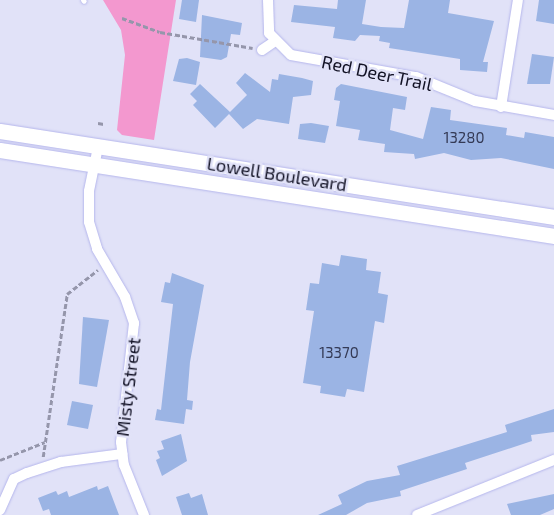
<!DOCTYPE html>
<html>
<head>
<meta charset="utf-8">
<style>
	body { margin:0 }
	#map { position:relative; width:554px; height:515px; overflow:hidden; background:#e1e2f8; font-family:"Exo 2",sans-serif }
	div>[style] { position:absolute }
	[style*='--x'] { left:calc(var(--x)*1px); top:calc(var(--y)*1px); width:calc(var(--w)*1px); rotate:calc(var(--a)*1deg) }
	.green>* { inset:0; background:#f398cf }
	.building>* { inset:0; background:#9bb4e4 }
	.path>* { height:2.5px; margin-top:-1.25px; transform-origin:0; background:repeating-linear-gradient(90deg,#9596ab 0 5px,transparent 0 7.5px) }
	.roads { filter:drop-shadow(0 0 1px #b5b6ec) drop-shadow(0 0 1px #b5b6ec) }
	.lane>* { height:5px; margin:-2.5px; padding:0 2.5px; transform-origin:2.5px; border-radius:2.5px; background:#fff }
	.street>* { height:10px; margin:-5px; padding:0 5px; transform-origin:5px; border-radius:5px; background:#fff }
	.secondary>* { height:15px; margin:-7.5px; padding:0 7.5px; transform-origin:7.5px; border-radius:7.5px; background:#fff }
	span { translate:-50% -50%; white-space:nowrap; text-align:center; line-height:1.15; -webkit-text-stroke:5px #e1e2f8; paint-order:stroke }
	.number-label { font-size:15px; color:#343a55 }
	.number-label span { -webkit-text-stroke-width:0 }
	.street-label { font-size:18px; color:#121225 }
</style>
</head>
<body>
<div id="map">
	<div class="green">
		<div style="clip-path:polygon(103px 0,176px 0,154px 140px,122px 135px,117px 130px,125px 55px,121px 30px)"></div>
	</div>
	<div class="building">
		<div style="clip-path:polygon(182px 0,199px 0,196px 22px,179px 19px)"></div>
		<div style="clip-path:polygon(338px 0,366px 0,362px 24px,381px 27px,404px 28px,409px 0,450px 0,448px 13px,494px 21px,483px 62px,488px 62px,487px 72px,460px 70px,460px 59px,389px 48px,390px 43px,379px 41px,380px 36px,360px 35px,355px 41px,333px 38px,335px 27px,291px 22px,294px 5px,337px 9px)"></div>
		<div style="clip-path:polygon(539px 0,554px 0,554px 24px,536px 21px)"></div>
		<div style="clip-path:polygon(202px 15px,242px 23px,240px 35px,231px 34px,227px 57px,221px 60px,200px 57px)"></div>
		<div style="clip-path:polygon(532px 54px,554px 57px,550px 84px,527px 84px)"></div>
		<div style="clip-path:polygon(187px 58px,200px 62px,196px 85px,173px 81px,179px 59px)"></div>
		<div style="clip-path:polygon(245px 73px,270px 92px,272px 79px,278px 80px,279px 74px,302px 78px,313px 81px,311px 95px,293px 97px,289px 124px,257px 119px,243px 129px,229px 114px,215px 128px,193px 105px,197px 101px,190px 94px,200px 84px,230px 112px,247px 95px,236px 83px)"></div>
		<div style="clip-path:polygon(341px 84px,407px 97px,405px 110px,393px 108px,390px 130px,423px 139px,431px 107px,451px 110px,450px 120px,507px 128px,506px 135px,524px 138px,525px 132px,554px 137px,554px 169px,501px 158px,471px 160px,444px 153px,415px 159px,414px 154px,384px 152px,385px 144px,358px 140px,360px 130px,336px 126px,340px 101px,334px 100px,336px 88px)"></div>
		<div style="clip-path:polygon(311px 123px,329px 126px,325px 143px,298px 139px,300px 124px)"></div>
		<div style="clip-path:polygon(341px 255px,367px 259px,366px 270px,381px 272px,378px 293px,388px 295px,384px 323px,375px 321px,364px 392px,347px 389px,345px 397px,320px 393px,321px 386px,303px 383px,314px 311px,306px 310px,310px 283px,319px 284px,322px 263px,339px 266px)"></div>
		<div style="clip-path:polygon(172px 273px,204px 285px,190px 362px,187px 400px,193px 401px,192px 410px,186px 409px,184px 424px,155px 420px,157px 409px,161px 410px,173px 304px,161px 302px,165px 282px,170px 283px)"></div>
		<div style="clip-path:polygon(83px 317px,109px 320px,97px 387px,79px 384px)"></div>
		<div style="clip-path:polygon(72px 401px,93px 405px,88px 429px,67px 425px)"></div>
		<div style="clip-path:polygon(554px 409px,554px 432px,531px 435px,532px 441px,465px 463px,467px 469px,400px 491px,401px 496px,367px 503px,346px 515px,318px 515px,342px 504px,338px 495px,367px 481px,400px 475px,397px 466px,507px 432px,505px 425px)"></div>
		<div style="clip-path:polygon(181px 434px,187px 461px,162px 476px,156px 460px,160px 458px,157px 451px,164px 449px,161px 441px)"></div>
		<div style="clip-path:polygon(97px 486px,98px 490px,108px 486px,119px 515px,51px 515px,49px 509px,43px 511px,38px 498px,56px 491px,58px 495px,67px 491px,69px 497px)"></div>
		<div style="clip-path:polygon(189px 493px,191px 498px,202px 494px,208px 515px,182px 515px,176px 497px)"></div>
		<div style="clip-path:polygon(554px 494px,554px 509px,540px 515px,511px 515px,507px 504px)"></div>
	</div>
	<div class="path">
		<div style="--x:122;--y:18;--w:40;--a:20.2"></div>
		<div style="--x:160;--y:32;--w:94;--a:9.8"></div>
		<div style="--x:98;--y:123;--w:6;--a:9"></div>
		<div style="--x:43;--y:457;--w:165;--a:-81.6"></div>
		<div style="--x:67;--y:294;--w:39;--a:-38"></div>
		<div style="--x:0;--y:460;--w:48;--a:-21.8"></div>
	</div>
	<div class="roads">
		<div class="lane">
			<div style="--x:83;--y:0;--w:1;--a:45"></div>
		</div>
		<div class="street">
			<div style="--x:268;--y:0;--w:33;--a:88"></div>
			<div style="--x:269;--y:33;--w:31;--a:45"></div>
			<div style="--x:291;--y:55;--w:127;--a:10"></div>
			<div style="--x:416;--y:77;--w:64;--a:22.1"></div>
			<div style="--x:475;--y:101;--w:80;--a:10"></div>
			<div style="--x:262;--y:50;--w:14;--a:-34"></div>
			<div style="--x:501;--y:107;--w:108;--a:-81"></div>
			<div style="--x:98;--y:147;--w:45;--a:101.6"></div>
			<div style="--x:89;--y:191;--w:31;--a:90"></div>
			<div style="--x:89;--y:222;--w:28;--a:73"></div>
			<div style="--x:97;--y:249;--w:56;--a:59.7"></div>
			<div style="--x:125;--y:297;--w:28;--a:71"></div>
			<div style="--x:134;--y:323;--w:120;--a:96.2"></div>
			<div style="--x:121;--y:442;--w:23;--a:83"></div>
			<div style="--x:124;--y:465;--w:54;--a:68.2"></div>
			<div style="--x:0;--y:510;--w:34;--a:-66"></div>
			<div style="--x:14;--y:479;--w:14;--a:-25"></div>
			<div style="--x:27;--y:473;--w:36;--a:-18"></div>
			<div style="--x:61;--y:462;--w:62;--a:-7.5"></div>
			<div style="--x:417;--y:515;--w:148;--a:-21.9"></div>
		</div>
		<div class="secondary">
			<div style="--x:0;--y:131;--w:561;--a:8.82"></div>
			<div style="--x:0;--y:150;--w:561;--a:8.82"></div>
		</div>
	</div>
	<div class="number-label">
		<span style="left:464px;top:138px">13280</span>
		<span style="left:339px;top:353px">13370</span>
	</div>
	<div class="street-label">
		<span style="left:377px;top:73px;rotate:12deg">Red Deer Trail</span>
		<span style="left:277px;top:174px;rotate:9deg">Lowell Boulevard</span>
		<span style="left:128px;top:387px;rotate:-83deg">Misty Street</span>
	</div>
</div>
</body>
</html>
